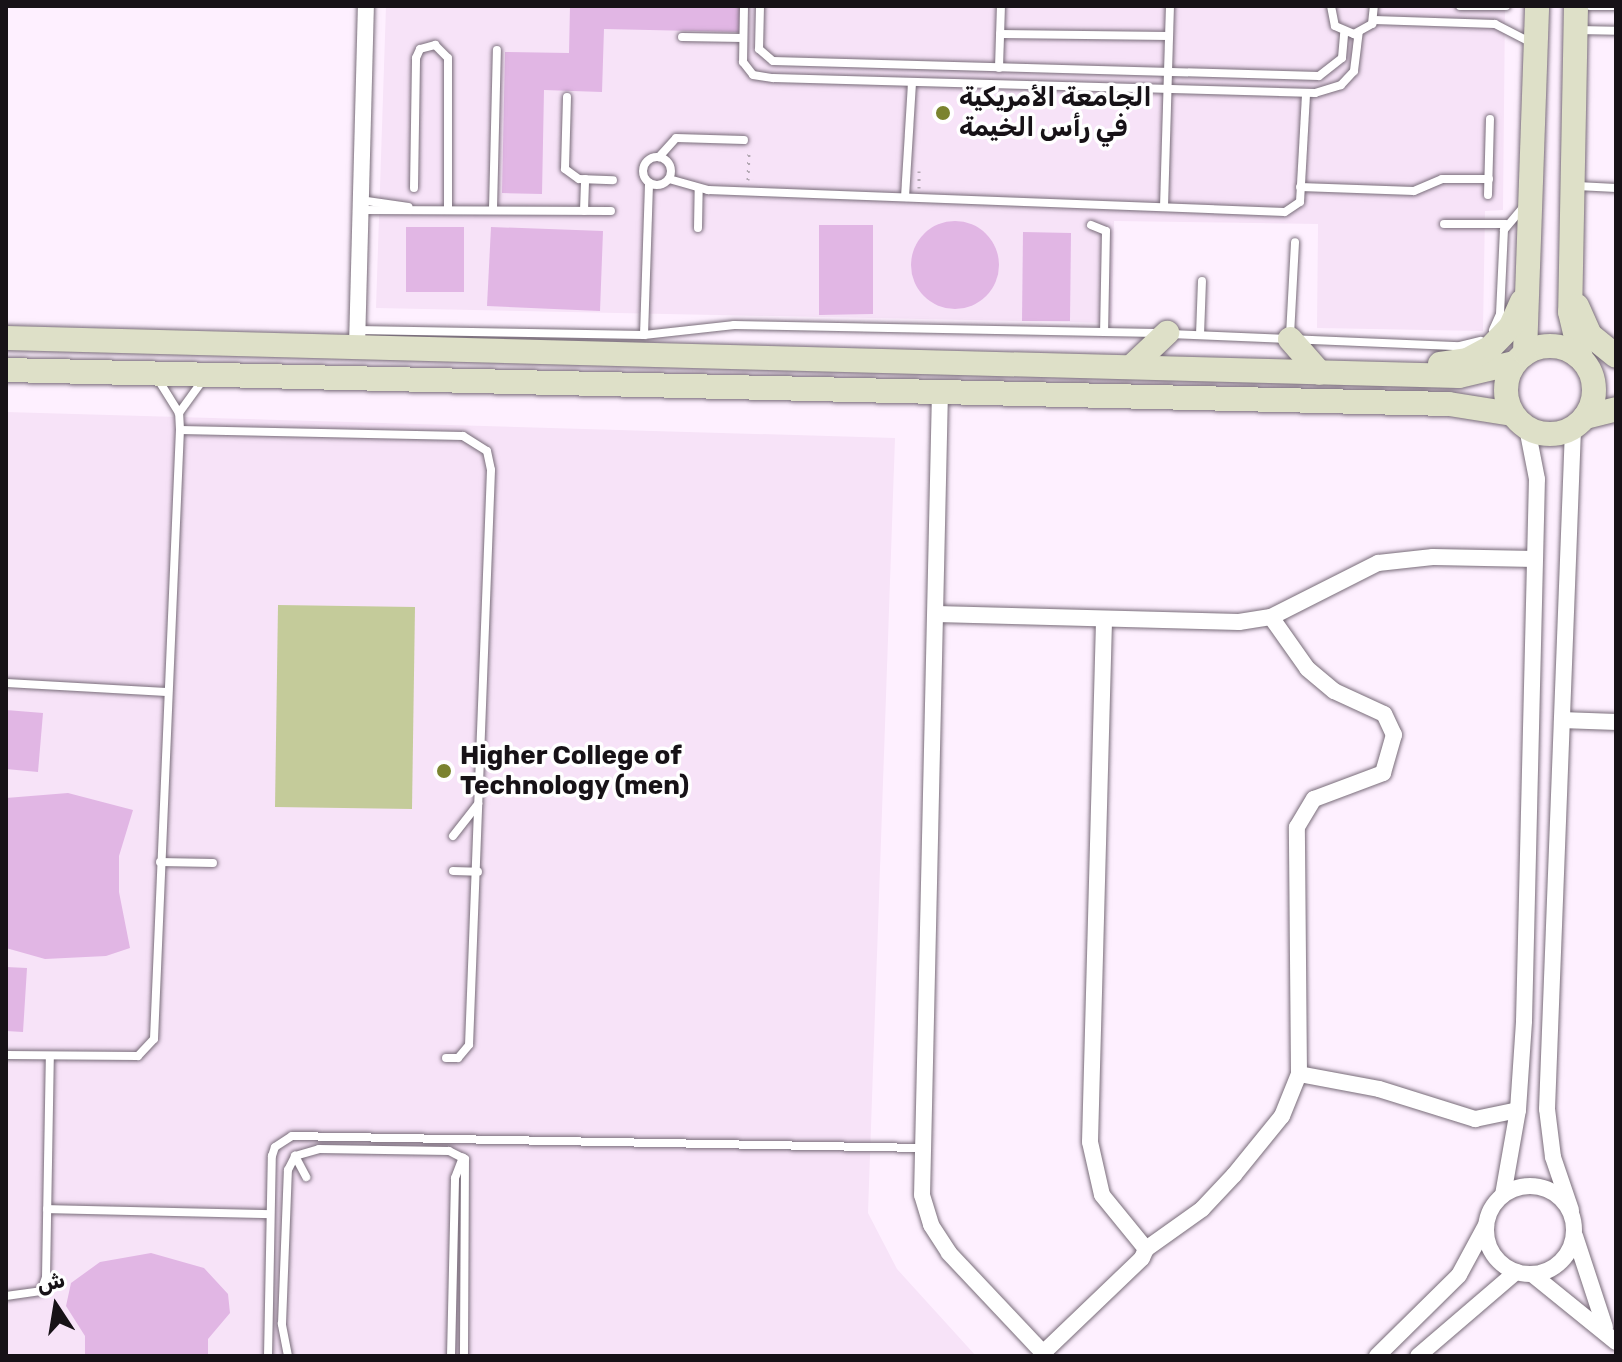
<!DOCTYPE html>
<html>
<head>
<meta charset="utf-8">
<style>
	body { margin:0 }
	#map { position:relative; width:1622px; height:1362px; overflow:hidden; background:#fef0ff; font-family:Rubik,Cairo,sans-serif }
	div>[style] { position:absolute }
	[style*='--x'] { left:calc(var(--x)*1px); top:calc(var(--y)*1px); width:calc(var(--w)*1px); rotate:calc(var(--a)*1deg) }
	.built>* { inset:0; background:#f7e3f8 }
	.green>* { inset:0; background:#c4cb9a }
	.building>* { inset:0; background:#e1b6e4 }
	.round { border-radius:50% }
	.path>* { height:3px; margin-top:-1.5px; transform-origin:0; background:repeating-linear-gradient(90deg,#b3a8b3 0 2px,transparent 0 8px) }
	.roads { filter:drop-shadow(0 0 2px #786c79) drop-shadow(0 0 2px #786c79) }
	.lane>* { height:8px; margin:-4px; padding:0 4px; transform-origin:4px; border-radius:4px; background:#fff }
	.lane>.ring { margin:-4px; padding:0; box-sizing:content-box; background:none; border:8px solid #fff; border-radius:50% }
	.street>* { height:16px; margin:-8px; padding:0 8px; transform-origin:8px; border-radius:8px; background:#fff }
	.street>.ring { margin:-8px; padding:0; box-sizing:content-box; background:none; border:16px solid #fff; border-radius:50% }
	.secondary>* { height:24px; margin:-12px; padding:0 12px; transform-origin:12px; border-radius:12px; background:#dee0c8 }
	.secondary>.ring { margin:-12px; padding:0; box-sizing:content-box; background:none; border:24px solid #dee0c8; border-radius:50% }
	.dots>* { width:22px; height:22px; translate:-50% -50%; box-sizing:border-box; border:4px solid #fff; border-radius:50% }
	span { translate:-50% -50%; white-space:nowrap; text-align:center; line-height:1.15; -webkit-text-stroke:7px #fff; paint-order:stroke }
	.poi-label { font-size:26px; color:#171217; font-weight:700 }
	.left { translate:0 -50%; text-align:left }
	.frame { position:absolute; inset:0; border:8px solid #171217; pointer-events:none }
	.north { position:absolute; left:16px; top:1266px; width:80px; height:80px; -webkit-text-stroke:6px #fff; paint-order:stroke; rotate:348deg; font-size:22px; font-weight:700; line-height:32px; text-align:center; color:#171217 }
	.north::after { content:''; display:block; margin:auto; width:28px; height:36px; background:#171217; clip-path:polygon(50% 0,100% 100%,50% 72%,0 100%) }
</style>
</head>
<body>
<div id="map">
	<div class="built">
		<div style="clip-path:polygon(386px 6px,1505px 6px,1503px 210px,1485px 211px,1483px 331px,1317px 328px,1318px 224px,1114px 221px,1112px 323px,376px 308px)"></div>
		<div style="clip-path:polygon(6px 412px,895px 438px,868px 1213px,897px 1269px,976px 1356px,6px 1356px)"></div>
	</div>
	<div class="green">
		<div style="clip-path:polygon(278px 605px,415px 607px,412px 809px,275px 807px)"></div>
	</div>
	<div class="building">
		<div style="clip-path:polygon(570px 6px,740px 6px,740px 32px,604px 29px,602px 92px,544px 90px,542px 194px,502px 193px,505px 52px,569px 53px)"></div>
		<div class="round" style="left:911px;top:221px;width:88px;height:88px"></div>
		<div style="clip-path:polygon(819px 225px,873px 225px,873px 314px,819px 315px)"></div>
		<div style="clip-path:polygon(406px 227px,464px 227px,464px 292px,406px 292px)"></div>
		<div style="clip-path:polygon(491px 227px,603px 231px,600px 311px,487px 306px)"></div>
		<div style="clip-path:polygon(1023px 232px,1071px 233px,1070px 321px,1022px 321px)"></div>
		<div style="clip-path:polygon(6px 710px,43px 713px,38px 772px,6px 769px)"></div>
		<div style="clip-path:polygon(68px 793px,133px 810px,119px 856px,119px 892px,130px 948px,106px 956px,45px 959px,6px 948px,6px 798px)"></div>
		<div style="clip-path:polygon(6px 967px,27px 968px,23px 1032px,6px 1031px)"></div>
		<div style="clip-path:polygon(151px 1253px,204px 1268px,228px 1294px,230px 1313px,208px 1339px,208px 1356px,85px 1356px,85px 1336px,66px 1306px,71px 1283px,100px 1262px)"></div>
	</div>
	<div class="path">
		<div style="--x:748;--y:180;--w:29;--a:-88"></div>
		<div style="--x:919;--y:188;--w:17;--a:-90"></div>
	</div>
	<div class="roads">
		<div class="lane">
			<div style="--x:744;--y:6;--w:56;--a:91"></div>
			<div style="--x:743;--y:62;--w:16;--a:52"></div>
			<div style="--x:753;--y:75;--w:20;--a:9"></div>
			<div style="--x:773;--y:78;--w:542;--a:1.59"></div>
			<div style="--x:1315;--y:93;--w:27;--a:-17"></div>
			<div style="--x:1341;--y:85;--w:19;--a:-47"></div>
			<div style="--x:1354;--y:71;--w:38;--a:-83"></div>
			<div style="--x:760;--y:6;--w:43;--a:91.3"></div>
			<div style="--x:759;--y:49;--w:18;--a:41"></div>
			<div style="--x:773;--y:61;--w:546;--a:1.57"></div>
			<div style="--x:1319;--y:76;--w:29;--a:-38"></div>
			<div style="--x:1342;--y:58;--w:25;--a:-85"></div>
			<div style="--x:1331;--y:6;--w:20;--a:79"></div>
			<div style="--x:1335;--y:26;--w:21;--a:23"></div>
			<div style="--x:1354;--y:34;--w:21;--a:-29"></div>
			<div style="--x:1372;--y:24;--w:18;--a:-84"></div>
			<div style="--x:1460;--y:6;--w:46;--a:0"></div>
			<div style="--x:1590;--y:6;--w:26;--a:0"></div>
			<div style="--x:1374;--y:20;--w:121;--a:1.9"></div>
			<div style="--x:1495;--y:24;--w:42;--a:27.2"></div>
			<div style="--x:1577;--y:30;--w:39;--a:1"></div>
			<div style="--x:1000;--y:34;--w:169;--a:0.7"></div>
			<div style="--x:682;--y:37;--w:61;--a:0.9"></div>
			<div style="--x:999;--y:68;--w:62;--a:-88.2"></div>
			<div style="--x:567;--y:97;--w:72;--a:91.6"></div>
			<div style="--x:565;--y:169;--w:17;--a:36"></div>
			<div style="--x:579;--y:179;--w:34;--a:2"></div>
			<div class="ring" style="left:643px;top:157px;width:20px;height:20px"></div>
			<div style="--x:659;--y:157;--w:25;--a:-48"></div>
			<div style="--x:676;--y:138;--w:68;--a:1.7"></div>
			<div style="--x:669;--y:179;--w:41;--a:15.8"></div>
			<div style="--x:708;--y:190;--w:577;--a:2.18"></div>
			<div style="--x:1285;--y:212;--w:18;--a:-34"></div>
			<div style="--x:1300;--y:202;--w:109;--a:-86.8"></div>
			<div style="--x:1577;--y:186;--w:39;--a:3"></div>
			<div style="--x:1300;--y:187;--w:114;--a:2"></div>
			<div style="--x:1414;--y:191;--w:30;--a:-23"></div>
			<div style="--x:1442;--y:179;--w:47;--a:0"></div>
			<div style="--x:414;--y:188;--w:130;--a:-89.1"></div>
			<div style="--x:416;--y:58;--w:10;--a:-66"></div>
			<div style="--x:420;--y:49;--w:16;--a:-15"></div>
			<div style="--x:435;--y:45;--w:18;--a:45"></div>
			<div style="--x:448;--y:58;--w:150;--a:90"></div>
			<div style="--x:1488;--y:195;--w:76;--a:-88.5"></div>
			<div style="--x:905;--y:197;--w:115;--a:-86.5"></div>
			<div style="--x:360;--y:200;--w:49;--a:8.3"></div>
			<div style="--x:1164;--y:207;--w:201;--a:-88.3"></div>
			<div style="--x:493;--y:209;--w:159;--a:-88.6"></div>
			<div style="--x:360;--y:210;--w:251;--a:0.2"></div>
			<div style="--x:584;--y:211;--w:32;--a:-88"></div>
			<div style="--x:1444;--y:224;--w:62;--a:0"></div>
			<div style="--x:1091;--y:225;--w:16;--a:22"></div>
			<div style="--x:1106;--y:231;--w:101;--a:91.1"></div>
			<div style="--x:698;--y:228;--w:39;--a:-89"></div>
			<div style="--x:357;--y:330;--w:287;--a:1"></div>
			<div style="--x:644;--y:335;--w:91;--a:-6.3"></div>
			<div style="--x:734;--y:325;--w:423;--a:1.1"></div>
			<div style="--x:1493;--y:330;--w:17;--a:-66"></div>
			<div style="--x:1500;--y:314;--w:84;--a:-87.3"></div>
			<div style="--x:1504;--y:230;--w:33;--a:-50"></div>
			<div style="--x:1170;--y:334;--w:290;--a:2.4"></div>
			<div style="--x:1460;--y:346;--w:21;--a:-14"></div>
			<div style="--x:644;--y:335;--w:152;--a:-88.1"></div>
			<div style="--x:1200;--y:335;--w:54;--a:-87.9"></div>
			<div style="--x:1290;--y:335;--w:93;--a:-86.9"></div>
			<div style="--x:179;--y:413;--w:39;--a:-54"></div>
			<div style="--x:180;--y:430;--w:283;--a:1.2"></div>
			<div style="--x:463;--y:436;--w:28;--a:32"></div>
			<div style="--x:487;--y:451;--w:19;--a:78"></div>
			<div style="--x:491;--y:470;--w:575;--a:92.19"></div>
			<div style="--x:469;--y:1045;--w:17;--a:130"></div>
			<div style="--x:458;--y:1058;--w:12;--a:180"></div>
			<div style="--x:6;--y:683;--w:161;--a:3.2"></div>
			<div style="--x:453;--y:836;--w:41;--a:-52"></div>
			<div style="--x:160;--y:862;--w:53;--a:1.1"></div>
			<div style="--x:453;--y:871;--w:25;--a:2"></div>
			<div style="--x:6;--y:1055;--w:132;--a:0.4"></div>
			<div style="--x:138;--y:1056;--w:23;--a:-47"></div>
			<div style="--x:154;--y:1039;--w:610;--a:-87.56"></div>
			<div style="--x:180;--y:430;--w:17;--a:-93"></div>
			<div style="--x:179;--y:413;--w:39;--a:-122"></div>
			<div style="--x:295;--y:1156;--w:24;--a:62"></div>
			<div style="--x:47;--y:1209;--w:222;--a:1.3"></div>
			<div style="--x:6;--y:1296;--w:35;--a:-8"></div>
			<div style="--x:41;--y:1291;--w:15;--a:-70"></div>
			<div style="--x:46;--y:1277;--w:221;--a:-89"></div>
			<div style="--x:268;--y:1356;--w:200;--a:-88.9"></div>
			<div style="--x:272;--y:1156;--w:9;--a:-72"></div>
			<div style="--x:275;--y:1147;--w:20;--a:-33"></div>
			<div style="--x:292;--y:1136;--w:629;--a:1.09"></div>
			<div style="--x:288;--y:1356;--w:33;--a:-101"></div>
			<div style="--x:282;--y:1324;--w:154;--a:-87.8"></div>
			<div style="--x:288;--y:1170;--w:16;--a:-63"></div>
			<div style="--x:295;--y:1156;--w:25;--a:-16"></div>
			<div style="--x:319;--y:1149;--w:130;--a:0.9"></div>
			<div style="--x:449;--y:1151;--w:18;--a:27"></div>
			<div style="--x:465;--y:1159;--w:197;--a:90.3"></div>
			<div style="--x:451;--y:1356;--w:178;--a:-88.7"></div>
			<div style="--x:455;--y:1178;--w:22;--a:-69"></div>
		</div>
		<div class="street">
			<div style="--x:357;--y:346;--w:340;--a:-88.5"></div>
			<div style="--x:940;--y:391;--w:804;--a:91.28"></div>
			<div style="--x:922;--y:1195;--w:31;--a:73"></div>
			<div style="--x:931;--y:1225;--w:33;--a:57"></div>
			<div style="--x:949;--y:1253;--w:141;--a:46.7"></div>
			<div style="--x:936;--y:614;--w:303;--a:1.5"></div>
			<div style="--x:1239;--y:622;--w:32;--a:-9"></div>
			<div style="--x:1271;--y:617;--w:120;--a:-26.8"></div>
			<div style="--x:1378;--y:563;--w:55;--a:-6.2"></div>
			<div style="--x:1433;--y:557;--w:102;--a:1.1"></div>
			<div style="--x:1104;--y:621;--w:521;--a:91.54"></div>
			<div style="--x:1090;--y:1142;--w:54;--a:77.2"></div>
			<div style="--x:1102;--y:1195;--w:70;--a:50.8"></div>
			<div style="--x:1562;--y:720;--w:54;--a:2.1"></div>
			<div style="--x:1299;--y:1074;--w:81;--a:10.6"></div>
			<div style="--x:1379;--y:1089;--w:101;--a:17.4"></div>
			<div style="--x:1475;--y:1119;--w:44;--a:-11.8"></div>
			<div class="ring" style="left:1486px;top:1186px;width:72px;height:72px"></div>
			<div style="--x:1503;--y:1195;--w:86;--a:-80"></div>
			<div style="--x:1518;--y:1110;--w:89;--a:-86.1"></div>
			<div style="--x:1524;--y:1021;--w:542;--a:-88.63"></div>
			<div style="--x:1537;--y:479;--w:52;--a:-101.1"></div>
			<div style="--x:1571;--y:1210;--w:56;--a:-108.8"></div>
			<div style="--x:1553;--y:1157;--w:48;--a:-97.1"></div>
			<div style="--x:1547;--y:1109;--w:681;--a:-87.81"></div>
			<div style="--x:1575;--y:1236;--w:96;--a:71.8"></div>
			<div style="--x:1532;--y:1274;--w:108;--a:39"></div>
			<div style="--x:1043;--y:1353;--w:137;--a:-43.8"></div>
			<div style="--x:1142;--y:1258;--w:10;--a:-66"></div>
			<div style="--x:1146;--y:1249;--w:69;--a:-35.5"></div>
			<div style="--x:1202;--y:1209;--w:47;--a:-46.7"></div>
			<div style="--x:1234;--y:1175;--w:76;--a:-50.9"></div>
			<div style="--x:1282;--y:1116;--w:45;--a:-68"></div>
			<div style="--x:1299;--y:1074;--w:247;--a:-90.5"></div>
			<div style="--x:1297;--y:827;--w:33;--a:-59"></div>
			<div style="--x:1314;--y:799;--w:74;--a:-20.6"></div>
			<div style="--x:1383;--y:773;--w:40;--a:-74"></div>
			<div style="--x:1394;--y:735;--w:23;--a:-115"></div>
			<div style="--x:1384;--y:714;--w:55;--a:-155.3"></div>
			<div style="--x:1334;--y:691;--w:35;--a:-140"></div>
			<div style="--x:1307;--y:668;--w:62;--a:-125.2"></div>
			<div style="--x:1377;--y:1356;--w:115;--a:-44.6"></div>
			<div style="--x:1459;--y:1275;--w:57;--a:-61.6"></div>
			<div style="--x:1418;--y:1356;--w:129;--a:-40.6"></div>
		</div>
		<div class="secondary">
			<div style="--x:1576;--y:6;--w:306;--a:91.1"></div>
			<div style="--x:1570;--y:312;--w:47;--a:76.6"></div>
			<div style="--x:1577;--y:306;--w:32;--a:66"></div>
			<div style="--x:1590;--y:335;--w:33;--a:39"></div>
			<div style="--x:6;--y:338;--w:1453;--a:1.5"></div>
			<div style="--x:1459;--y:376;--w:57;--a:-13.3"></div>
			<div style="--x:1290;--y:339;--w:45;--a:48.6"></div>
			<div class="ring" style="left:1506px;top:346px;width:64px;height:64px"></div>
			<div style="--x:1525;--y:353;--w:347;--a:-88"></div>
			<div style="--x:1440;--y:364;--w:27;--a:-8"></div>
			<div style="--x:1467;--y:360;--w:27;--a:-28"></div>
			<div style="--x:1491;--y:347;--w:29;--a:-46"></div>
			<div style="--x:1511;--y:326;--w:27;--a:-66"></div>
			<div style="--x:1131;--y:367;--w:50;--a:-43.4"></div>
			<div style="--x:6;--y:370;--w:1443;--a:1.35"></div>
			<div style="--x:1449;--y:404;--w:64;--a:9"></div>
			<div style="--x:1585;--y:417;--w:32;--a:-14"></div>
		</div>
	</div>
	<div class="dots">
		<div style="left:943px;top:113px;background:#7b832f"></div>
		<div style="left:444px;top:771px;background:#7b832f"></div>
	</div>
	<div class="poi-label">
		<span class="left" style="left:959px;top:113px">الجامعة الأمريكية<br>في رأس الخيمة</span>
		<span class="left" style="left:460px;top:771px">Higher College of<br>Technology (men)</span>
	</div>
	<div class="frame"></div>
	<div class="north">ش</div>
</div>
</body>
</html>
